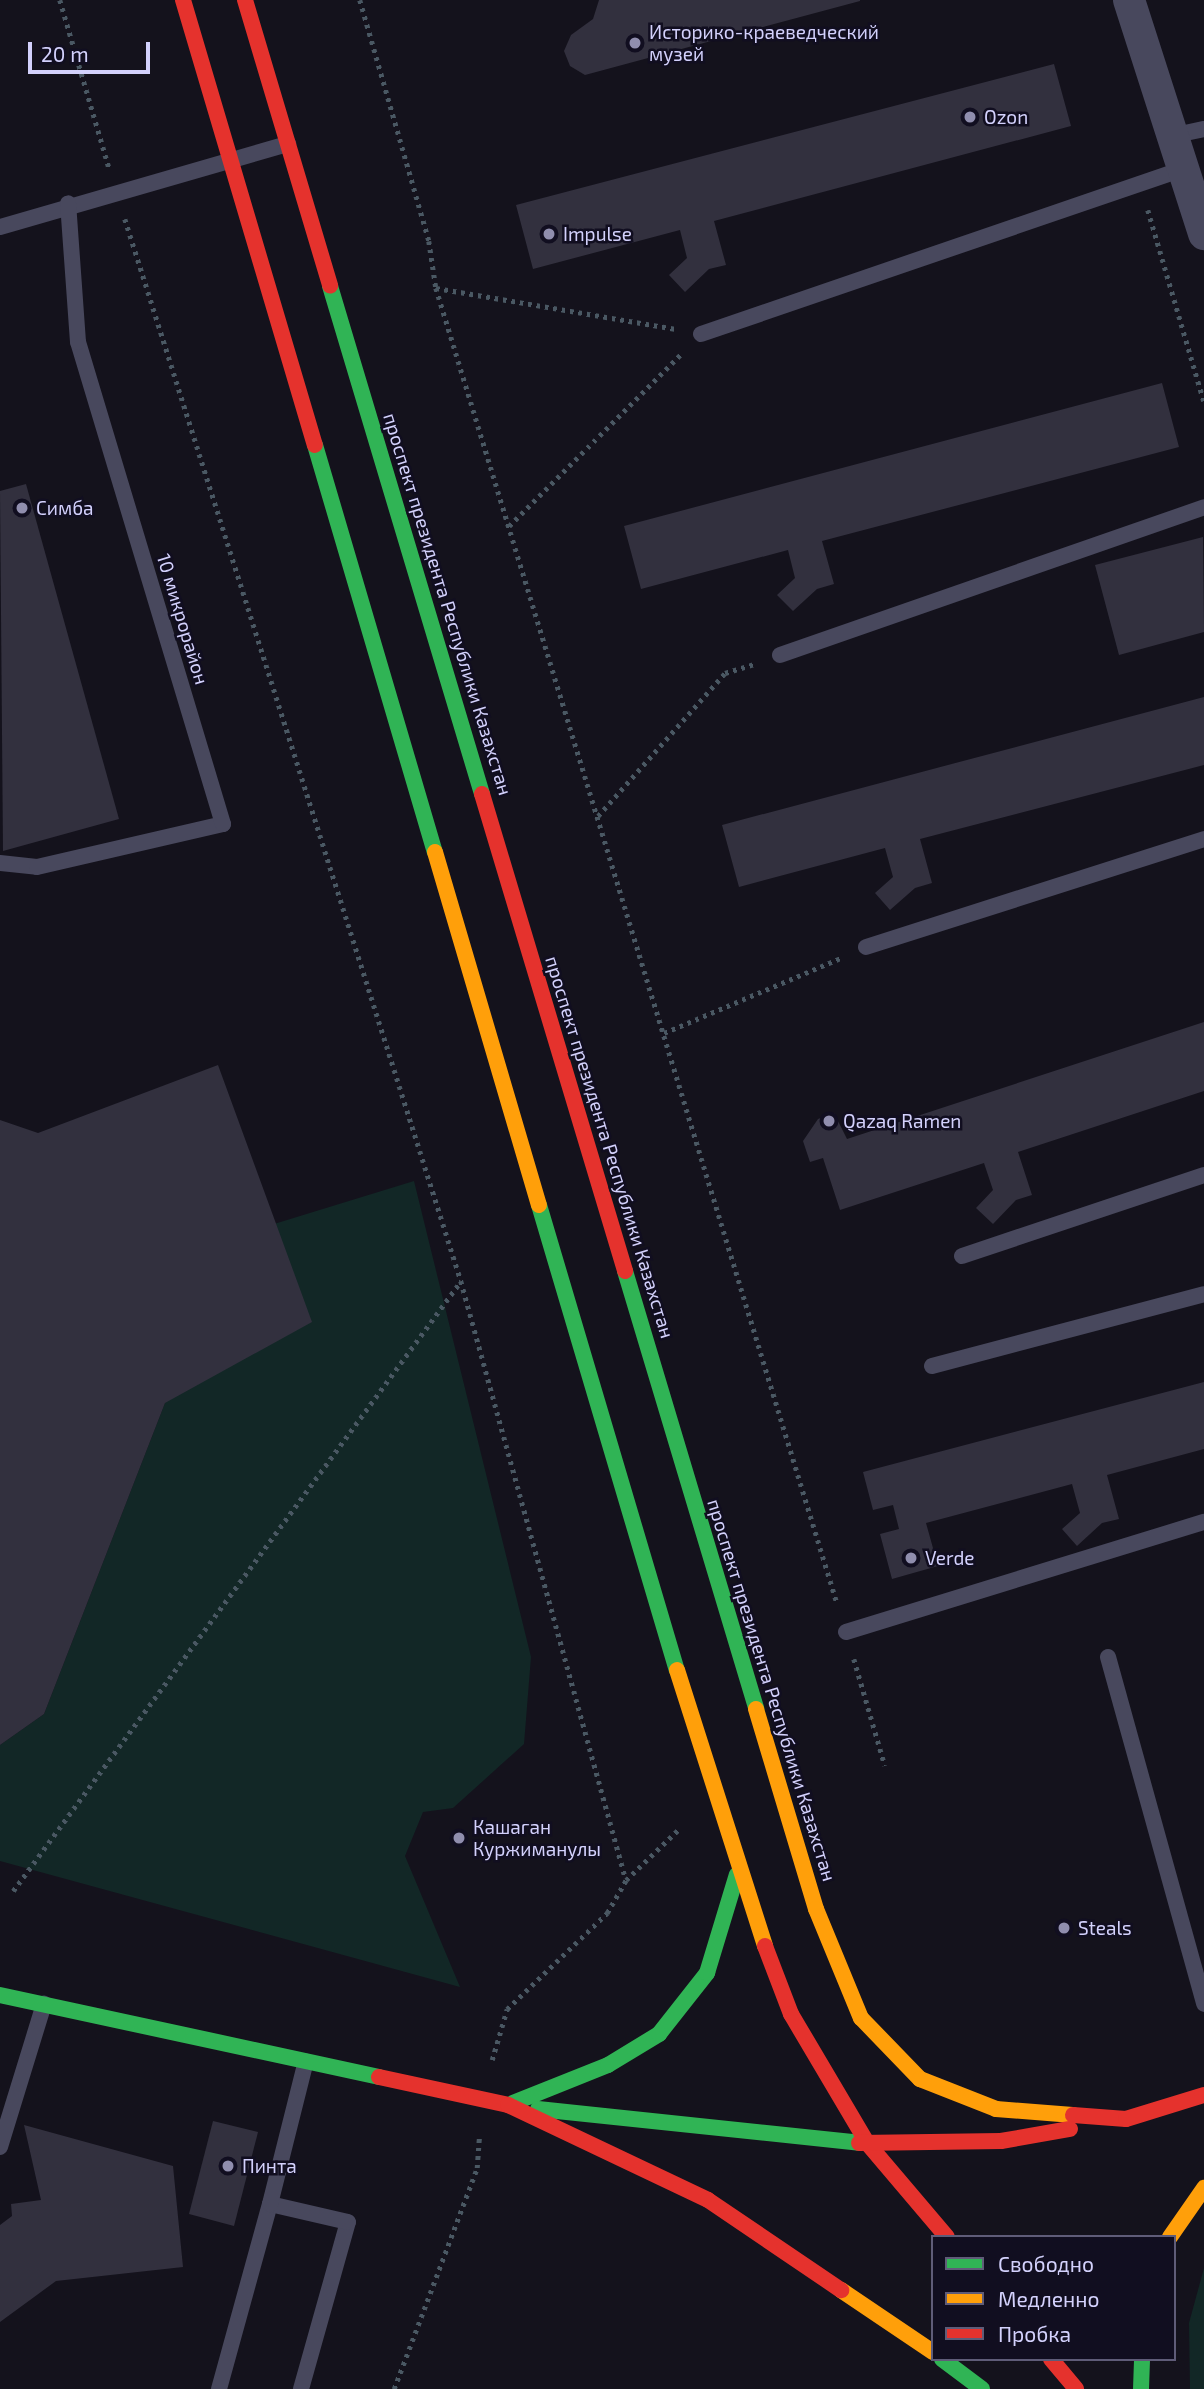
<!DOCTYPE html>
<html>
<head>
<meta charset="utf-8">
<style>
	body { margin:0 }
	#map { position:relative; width:1204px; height:2389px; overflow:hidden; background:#14121c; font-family:"Exo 2",sans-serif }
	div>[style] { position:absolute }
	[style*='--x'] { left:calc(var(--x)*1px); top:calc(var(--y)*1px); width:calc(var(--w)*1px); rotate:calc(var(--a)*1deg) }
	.green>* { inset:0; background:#122726 }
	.building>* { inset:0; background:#32303e }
	.path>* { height:4.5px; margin-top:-2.25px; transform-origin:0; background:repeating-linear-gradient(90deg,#4a5863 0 3.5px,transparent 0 8.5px) }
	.lane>* { height:16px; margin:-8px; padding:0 8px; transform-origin:8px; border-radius:8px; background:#48485d }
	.street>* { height:32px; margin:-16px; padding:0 16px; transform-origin:16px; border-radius:16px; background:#48485d }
	.fast>* { height:16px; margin:-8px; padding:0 8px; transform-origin:8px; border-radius:8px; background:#30b455 }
	.slow>* { height:16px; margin:-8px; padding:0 8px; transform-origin:8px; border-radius:8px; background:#ff9f0a }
	.jam>* { height:16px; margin:-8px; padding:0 8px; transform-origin:8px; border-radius:8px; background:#e5322d }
	.dots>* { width:19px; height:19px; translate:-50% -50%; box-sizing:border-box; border:4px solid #110e20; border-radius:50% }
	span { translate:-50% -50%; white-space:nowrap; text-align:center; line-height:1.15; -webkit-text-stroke:5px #110e20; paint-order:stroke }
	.poi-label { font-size:19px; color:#d3d1fc }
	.left { translate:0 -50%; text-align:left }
	.street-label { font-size:19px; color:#d3d1fc }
	.legend { position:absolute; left:931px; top:2235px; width:245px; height:126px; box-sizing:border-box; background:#110e20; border:2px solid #5f5c78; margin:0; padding:9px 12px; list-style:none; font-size:21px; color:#d3d1fc }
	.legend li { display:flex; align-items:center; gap:14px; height:35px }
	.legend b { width:35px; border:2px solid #5f5c78 }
	.scale { position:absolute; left:28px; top:42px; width:122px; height:32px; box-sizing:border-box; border:4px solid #d3d1fc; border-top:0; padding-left:9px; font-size:21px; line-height:24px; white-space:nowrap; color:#d3d1fc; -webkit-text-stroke:5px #110e20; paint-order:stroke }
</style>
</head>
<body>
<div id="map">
	<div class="green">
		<div style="clip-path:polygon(414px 1181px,531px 1657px,524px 1744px,453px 1808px,423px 1812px,405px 1856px,460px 1987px,0 1861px,0 1745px,44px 1714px,165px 1403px,274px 1224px)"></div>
		<div style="clip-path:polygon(1204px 2268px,1204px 2389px,1190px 2389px,1189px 2323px)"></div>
	</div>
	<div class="building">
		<div style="clip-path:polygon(599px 0,860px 0,860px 1px,585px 75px,570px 66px,564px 51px,571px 35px,593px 19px)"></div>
		<div style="clip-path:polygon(1054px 64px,1071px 126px,714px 221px,726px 265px,709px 269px,685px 292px,669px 275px,687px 258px,680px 230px,533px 269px,516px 205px)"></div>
		<div style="clip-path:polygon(1162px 383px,1179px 447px,822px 541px,834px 584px,817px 589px,793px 611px,777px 595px,795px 578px,788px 550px,641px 589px,624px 526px)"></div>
		<div style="clip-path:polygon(26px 484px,119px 819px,3px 851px,0 491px)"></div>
		<div style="clip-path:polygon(1203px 537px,1204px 632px,1119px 655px,1095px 565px)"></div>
		<div style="clip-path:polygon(1204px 697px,1204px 765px,920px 839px,932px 883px,915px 888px,890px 910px,875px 893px,893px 877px,885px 848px,739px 887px,722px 825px)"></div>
		<div style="clip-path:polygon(1204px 1022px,1204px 1091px,1018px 1152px,1032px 1195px,1016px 1200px,993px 1224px,976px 1208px,993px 1190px,984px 1163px,840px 1210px,823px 1158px,810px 1162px,803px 1141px,818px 1119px,834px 1113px,847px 1139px)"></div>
		<div style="clip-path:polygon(218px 1065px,312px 1322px,165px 1403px,44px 1714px,0 1745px,0 1120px,38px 1133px)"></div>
		<div style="clip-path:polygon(1204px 1382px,1204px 1449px,1107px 1475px,1119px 1519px,1102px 1523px,1077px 1546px,1062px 1529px,1080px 1513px,1072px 1484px,926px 1523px,938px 1566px,892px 1579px,880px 1534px,899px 1529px,893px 1505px,873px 1510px,863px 1472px)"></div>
		<div style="clip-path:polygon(213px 2121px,258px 2132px,234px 2226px,189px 2214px)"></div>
		<div style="clip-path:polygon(24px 2125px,173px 2166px,183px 2267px,56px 2281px,0 2322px,0 2225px,12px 2216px,11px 2204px,41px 2200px)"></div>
	</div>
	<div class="path">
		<div style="--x:60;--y:0;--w:175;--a:73.7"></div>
		<div style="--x:360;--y:0;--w:251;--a:74"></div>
		<div style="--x:429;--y:241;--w:48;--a:81.5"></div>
		<div style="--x:436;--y:288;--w:1375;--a:73.04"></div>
		<div style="--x:1148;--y:210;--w:199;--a:73.7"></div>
		<div style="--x:125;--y:219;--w:1114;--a:72.44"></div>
		<div style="--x:461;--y:1281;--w:621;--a:74.6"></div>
		<div style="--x:436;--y:288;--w:242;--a:9.7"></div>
		<div style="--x:509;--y:526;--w:245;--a:-45"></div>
		<div style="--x:598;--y:816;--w:191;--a:-48.4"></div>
		<div style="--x:725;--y:673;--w:31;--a:-17"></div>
		<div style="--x:664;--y:1033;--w:192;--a:-23"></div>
		<div style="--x:854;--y:1659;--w:111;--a:73.8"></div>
		<div style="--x:13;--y:1891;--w:757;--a:-53.71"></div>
		<div style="--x:492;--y:2060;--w:53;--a:-73.6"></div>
		<div style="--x:507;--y:2009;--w:139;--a:-43.8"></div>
		<div style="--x:607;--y:1913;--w:38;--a:-60"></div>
		<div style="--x:626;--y:1880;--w:74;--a:-43.9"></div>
		<div style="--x:394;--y:2389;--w:236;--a:-69.4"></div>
		<div style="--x:477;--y:2168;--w:31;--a:-86"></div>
	</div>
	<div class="lane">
		<div style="--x:1171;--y:136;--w:34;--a:-12"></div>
		<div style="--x:0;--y:227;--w:300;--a:-16.1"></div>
		<div style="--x:701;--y:334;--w:509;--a:-18.9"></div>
		<div style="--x:780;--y:655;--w:449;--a:-19.2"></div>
		<div style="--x:0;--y:863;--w:37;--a:6"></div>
		<div style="--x:37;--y:867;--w:191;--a:-13"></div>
		<div style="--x:223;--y:824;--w:503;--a:-106.74"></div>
		<div style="--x:78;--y:342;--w:139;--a:-94.1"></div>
		<div style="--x:866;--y:947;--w:355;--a:-17.7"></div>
		<div style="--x:962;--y:1256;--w:255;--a:-18.5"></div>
		<div style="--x:932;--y:1366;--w:281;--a:-14.8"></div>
		<div style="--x:846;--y:1632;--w:375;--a:-17.1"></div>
		<div style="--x:1108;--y:1657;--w:360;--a:74.5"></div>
		<div style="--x:0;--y:2147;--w:150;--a:-72.9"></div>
		<div style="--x:219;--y:2389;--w:192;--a:-74.6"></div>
		<div style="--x:301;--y:2389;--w:173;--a:-74.3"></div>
		<div style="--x:348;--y:2222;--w:80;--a:-167"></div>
		<div style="--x:270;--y:2204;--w:147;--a:-75.9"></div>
	</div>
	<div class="street">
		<div style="--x:1129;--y:0;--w:246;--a:72.2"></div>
	</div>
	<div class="fast">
		<div style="--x:330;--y:286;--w:530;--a:73.34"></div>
		<div style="--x:315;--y:445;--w:424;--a:73.6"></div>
		<div style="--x:539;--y:1205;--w:485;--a:73.5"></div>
		<div style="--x:625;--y:1271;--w:457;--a:73.3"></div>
		<div style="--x:0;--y:1995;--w:388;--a:12.2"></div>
		<div style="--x:513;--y:2103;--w:102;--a:-21.8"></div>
		<div style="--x:608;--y:2065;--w:60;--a:-31.3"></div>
		<div style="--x:659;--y:2034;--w:78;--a:-51.8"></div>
		<div style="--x:707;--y:1973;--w:103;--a:-73.1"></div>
		<div style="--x:538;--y:2109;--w:323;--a:6"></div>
		<div style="--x:942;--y:2359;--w:50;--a:36.9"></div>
		<div style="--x:1141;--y:2389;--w:30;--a:-88"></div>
	</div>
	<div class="slow">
		<div style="--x:435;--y:852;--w:368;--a:73.6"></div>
		<div style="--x:677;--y:1670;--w:290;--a:72.3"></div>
		<div style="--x:756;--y:1709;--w:209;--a:73.3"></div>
		<div style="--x:816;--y:1909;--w:118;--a:67.6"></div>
		<div style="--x:861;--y:2018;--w:85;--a:46"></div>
		<div style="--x:920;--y:2079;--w:82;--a:21.5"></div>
		<div style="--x:996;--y:2109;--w:77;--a:4.5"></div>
		<div style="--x:1170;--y:2237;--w:60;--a:-55.2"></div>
		<div style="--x:841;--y:2290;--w:111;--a:34"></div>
	</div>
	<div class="jam">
		<div style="--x:183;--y:0;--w:464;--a:73.5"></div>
		<div style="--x:245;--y:0;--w:298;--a:73.4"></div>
		<div style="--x:482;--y:794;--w:498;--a:73.3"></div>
		<div style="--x:765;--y:1946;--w:73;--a:69.1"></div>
		<div style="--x:791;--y:2014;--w:151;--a:59.4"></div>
		<div style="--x:868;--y:2144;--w:122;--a:49.7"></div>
		<div style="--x:379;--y:2077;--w:132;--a:12.2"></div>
		<div style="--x:508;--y:2105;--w:221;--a:25.4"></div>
		<div style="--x:708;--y:2200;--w:161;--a:34.1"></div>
		<div style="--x:1073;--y:2115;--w:53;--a:4.3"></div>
		<div style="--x:1126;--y:2119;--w:82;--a:-17.1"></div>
		<div style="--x:859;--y:2143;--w:142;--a:-0.8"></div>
		<div style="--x:1001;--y:2141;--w:70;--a:-9.9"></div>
		<div style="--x:1051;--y:2359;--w:39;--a:50"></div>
	</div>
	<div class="dots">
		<div style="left:635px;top:43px;background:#908eae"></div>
		<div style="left:970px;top:117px;background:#908eae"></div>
		<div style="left:549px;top:234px;background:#908eae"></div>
		<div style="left:22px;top:508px;background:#908eae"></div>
		<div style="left:829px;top:1121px;background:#908eae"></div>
		<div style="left:911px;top:1558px;background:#908eae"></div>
		<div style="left:459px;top:1838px;background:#908eae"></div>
		<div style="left:1064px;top:1928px;background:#908eae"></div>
		<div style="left:228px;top:2166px;background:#908eae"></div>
	</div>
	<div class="poi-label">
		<span class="left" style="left:649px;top:43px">Историко-краеведческий<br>музей</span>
		<span class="left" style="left:984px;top:117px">Ozon</span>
		<span class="left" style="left:563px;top:234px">Impulse</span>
		<span class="left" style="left:36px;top:508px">Симба</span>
		<span class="left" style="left:843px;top:1121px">Qazaq Ramen</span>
		<span class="left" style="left:925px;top:1558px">Verde</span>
		<span class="left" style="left:473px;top:1838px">Кашаган<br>Куржиманулы</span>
		<span class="left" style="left:1078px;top:1928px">Steals</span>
		<span class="left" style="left:242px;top:2166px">Пинта</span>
	</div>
	<div class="street-label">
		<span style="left:448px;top:604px;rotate:73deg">проспект президента Республики Казахстан</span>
		<span style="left:183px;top:619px;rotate:73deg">10 микрорайон</span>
		<span style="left:610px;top:1147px;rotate:73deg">проспект президента Республики Казахстан</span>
		<span style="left:772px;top:1690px;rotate:73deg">проспект президента Республики Казахстан</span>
	</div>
	<ul class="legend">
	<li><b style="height:9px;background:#30b455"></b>Свободно</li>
	<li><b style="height:9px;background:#ff9f0a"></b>Медленно</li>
	<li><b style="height:9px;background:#e5322d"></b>Пробка</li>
	</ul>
	<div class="scale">20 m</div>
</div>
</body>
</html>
